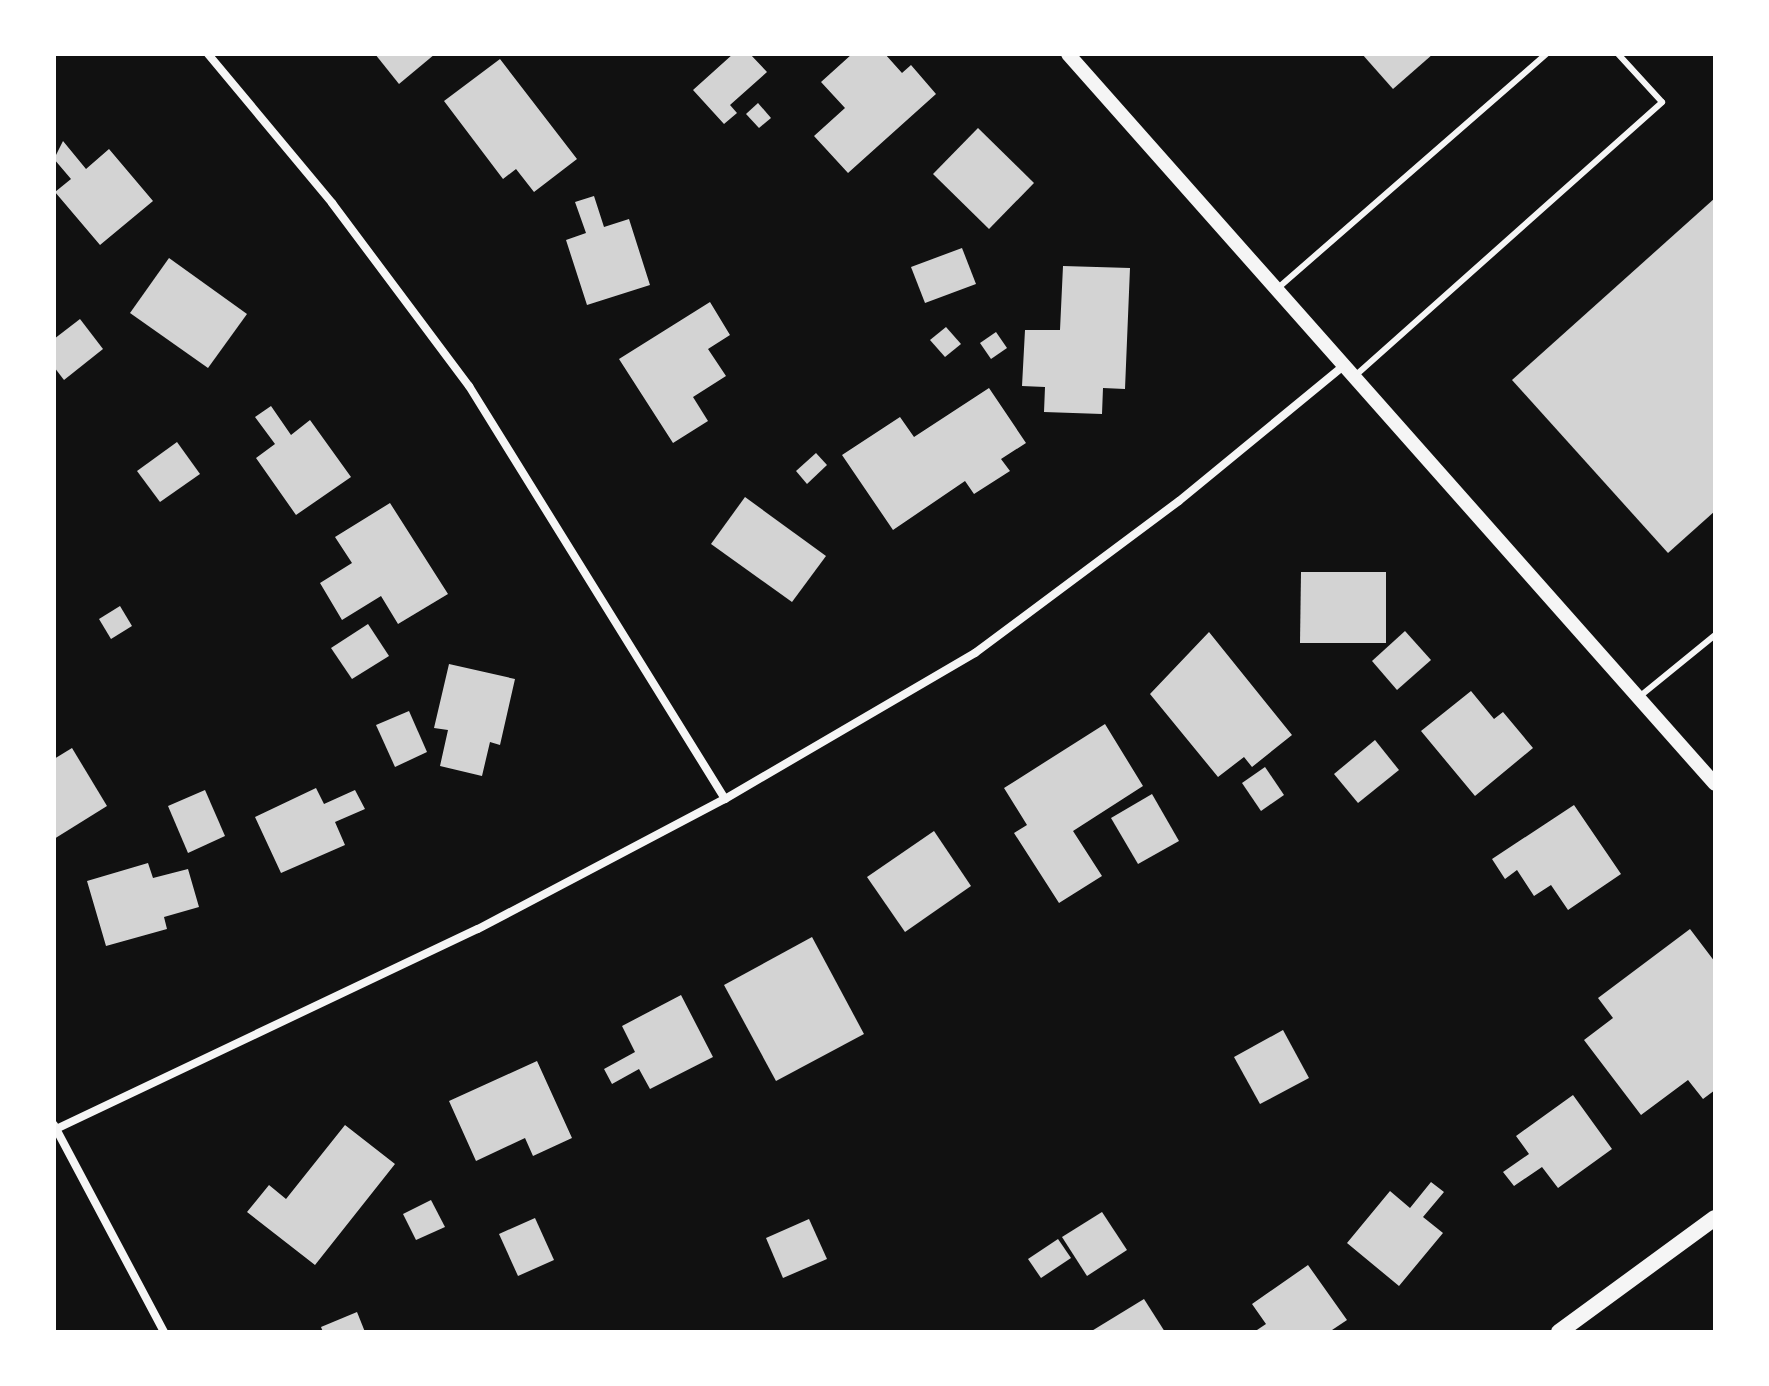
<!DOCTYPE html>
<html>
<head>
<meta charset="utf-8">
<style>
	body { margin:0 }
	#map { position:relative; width:1769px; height:1386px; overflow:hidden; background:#111; font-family:Ubuntu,sans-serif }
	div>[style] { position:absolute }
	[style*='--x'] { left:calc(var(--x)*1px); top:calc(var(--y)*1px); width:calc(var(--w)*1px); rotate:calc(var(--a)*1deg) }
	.building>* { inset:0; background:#d3d3d3 }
	.service>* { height:6px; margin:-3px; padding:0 3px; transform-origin:3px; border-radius:3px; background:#f5f5f5 }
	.minor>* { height:8px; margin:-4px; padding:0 4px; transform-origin:4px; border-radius:4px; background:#f5f5f5 }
	.tertiary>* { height:14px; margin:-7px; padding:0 7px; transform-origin:7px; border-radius:7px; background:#f5f5f5 }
	.secondary>* { height:16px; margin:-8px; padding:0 8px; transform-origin:8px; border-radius:8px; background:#f5f5f5 }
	span { translate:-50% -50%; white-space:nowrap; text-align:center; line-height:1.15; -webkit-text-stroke:6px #fff; paint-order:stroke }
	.frame { position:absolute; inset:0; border:56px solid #fff; pointer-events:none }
</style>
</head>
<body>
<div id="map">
	<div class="building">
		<div style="clip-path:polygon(375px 54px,435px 54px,399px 84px)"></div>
		<div style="clip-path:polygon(733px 54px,750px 54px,767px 72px,730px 105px,737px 113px,724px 124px,693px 90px)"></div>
		<div style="clip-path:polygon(852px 54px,885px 54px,902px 73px,911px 65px,936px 94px,848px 173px,814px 136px,845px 108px,821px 82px)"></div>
		<div style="clip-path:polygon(1362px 54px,1433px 54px,1393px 89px)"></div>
		<div style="clip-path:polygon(500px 59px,577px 159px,534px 192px,516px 169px,503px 179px,444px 101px)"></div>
		<div style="clip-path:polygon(758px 103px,771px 118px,759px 128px,746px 114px)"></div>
		<div style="clip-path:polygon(978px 128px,1034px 183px,989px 229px,933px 174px)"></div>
		<div style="clip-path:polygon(63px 141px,86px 169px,109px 149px,153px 201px,100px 245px,55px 192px,71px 179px,54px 159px)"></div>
		<div style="clip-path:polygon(594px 196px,604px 227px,629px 219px,650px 285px,587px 305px,566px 240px,586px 233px,575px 202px)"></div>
		<div style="clip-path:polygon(1715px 198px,1715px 511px,1668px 553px,1512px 380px)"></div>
		<div style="clip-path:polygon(962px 248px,976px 284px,925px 303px,911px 267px)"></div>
		<div style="clip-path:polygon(169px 258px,247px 314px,208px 368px,130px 313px)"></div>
		<div style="clip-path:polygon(1063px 266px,1130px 268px,1125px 389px,1103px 388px,1102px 414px,1044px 412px,1045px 387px,1022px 386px,1025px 330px,1060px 330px)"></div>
		<div style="clip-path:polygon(710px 302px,730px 335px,708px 349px,726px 376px,693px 397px,708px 421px,673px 443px,619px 359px)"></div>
		<div style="clip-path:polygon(80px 319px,103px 349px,64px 380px,54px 367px,54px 339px)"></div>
		<div style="clip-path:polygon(946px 327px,961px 344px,945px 357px,930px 340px)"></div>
		<div style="clip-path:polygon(996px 332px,1007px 348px,991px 359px,980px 343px)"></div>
		<div style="clip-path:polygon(989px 388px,1026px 443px,1001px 459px,1010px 471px,974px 494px,965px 481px,893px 530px,842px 455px,900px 417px,914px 437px)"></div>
		<div style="clip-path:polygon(271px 406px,291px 435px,310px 420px,351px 477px,296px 515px,256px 458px,275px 444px,255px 417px)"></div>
		<div style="clip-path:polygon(177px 442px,200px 474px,160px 502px,137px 471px)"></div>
		<div style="clip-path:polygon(816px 453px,827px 465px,807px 484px,796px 471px)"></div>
		<div style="clip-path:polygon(745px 497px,826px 556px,792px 602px,711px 544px)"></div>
		<div style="clip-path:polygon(390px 503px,448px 594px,398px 624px,381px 596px,342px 620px,320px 583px,352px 563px,335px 537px)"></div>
		<div style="clip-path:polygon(1301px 572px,1386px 572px,1386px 643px,1300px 643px)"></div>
		<div style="clip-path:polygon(120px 606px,132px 626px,111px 639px,99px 619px)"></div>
		<div style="clip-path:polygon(368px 624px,389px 656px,352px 679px,331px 648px)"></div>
		<div style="clip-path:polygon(1405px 631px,1431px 660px,1397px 690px,1372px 661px)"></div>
		<div style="clip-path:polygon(1209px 632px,1292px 735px,1252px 767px,1244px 757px,1218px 777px,1150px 694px)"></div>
		<div style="clip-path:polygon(449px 664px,515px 679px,500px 745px,490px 742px,482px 776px,440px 766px,448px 730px,434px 728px)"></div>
		<div style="clip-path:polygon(1471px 691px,1494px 719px,1503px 712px,1533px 748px,1475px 796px,1421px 731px)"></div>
		<div style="clip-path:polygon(409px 711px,427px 752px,395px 767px,376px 725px)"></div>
		<div style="clip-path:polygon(1105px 724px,1143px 786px,1073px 831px,1102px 876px,1059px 903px,1014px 833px,1027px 825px,1004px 788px)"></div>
		<div style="clip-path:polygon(1375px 740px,1399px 770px,1358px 803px,1334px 774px)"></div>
		<div style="clip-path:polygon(72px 748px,107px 806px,54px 839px,54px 759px)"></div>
		<div style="clip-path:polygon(1265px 767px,1284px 795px,1261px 811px,1242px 783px)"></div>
		<div style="clip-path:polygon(316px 788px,324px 804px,355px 790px,365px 809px,335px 822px,345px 845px,281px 873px,255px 817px)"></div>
		<div style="clip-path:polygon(205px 790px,225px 836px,188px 853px,168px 806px)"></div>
		<div style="clip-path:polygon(1152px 794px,1179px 841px,1138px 864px,1111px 818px)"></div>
		<div style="clip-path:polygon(1574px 805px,1621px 874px,1568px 910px,1551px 885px,1534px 896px,1517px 870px,1505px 879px,1492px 859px)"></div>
		<div style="clip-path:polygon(934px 831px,971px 886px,905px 932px,867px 877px)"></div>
		<div style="clip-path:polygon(148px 863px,153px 878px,188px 869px,199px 907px,164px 917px,167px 929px,106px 946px,87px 881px)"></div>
		<div style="clip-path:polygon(1690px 929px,1715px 962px,1715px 1090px,1703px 1099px,1688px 1080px,1641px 1115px,1584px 1040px,1613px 1018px,1598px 998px)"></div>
		<div style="clip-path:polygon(812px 937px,864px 1034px,776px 1081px,724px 985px)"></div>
		<div style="clip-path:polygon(681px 995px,713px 1057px,650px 1089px,639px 1069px,612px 1084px,604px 1069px,635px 1052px,622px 1026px)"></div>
		<div style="clip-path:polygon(1283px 1030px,1309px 1078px,1260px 1104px,1234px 1057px)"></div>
		<div style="clip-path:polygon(537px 1061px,572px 1138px,533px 1156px,525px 1138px,476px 1161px,449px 1101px)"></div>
		<div style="clip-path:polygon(1573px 1095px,1612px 1149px,1558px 1188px,1542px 1167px,1514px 1186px,1503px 1172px,1529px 1154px,1516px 1136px)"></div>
		<div style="clip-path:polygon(345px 1125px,395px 1164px,315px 1265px,247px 1212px,269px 1185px,286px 1199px)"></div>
		<div style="clip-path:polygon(1431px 1182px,1444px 1192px,1423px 1217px,1443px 1233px,1399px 1286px,1347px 1243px,1390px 1191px,1410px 1208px)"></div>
		<div style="clip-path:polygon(431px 1200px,445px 1227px,416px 1240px,403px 1214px)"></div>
		<div style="clip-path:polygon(1102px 1212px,1127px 1250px,1087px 1276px,1062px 1237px)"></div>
		<div style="clip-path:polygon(535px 1218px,554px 1260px,518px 1276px,499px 1234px)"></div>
		<div style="clip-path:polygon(809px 1219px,827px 1259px,783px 1278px,766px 1238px)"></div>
		<div style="clip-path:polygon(1058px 1239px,1071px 1258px,1041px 1278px,1028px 1259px)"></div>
		<div style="clip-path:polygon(1308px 1265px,1347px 1320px,1329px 1332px,1254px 1332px,1266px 1324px,1252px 1304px)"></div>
		<div style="clip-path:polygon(1144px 1299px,1165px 1332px,1090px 1332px)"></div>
		<div style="clip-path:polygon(357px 1312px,365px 1332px,323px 1332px,321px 1327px)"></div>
	</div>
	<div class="service">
		<div style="--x:1278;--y:288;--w:356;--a:-41.1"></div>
		<div style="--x:1356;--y:375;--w:410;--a:-41.7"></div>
		<div style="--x:1662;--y:102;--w:65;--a:-132.5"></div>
		<div style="--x:1639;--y:697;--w:98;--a:-39.2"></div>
	</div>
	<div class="minor">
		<div style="--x:208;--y:54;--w:194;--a:50.2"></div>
		<div style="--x:332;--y:203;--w:229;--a:53.2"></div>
		<div style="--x:469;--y:386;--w:486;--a:58.2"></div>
		<div style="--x:54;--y:1125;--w:234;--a:62"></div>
		<div style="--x:54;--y:1130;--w:469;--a:-25.4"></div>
		<div style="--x:478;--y:929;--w:279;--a:-27.8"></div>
		<div style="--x:725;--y:799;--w:290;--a:-30.3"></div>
		<div style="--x:975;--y:653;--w:254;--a:-36.7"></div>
		<div style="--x:1179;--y:501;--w:216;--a:-39.4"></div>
	</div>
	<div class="tertiary">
		<div style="--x:1068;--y:54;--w:975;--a:48.45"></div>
	</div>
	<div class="secondary">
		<div style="--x:1559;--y:1332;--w:193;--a:-36.2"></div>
	</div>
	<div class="frame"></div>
</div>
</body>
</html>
